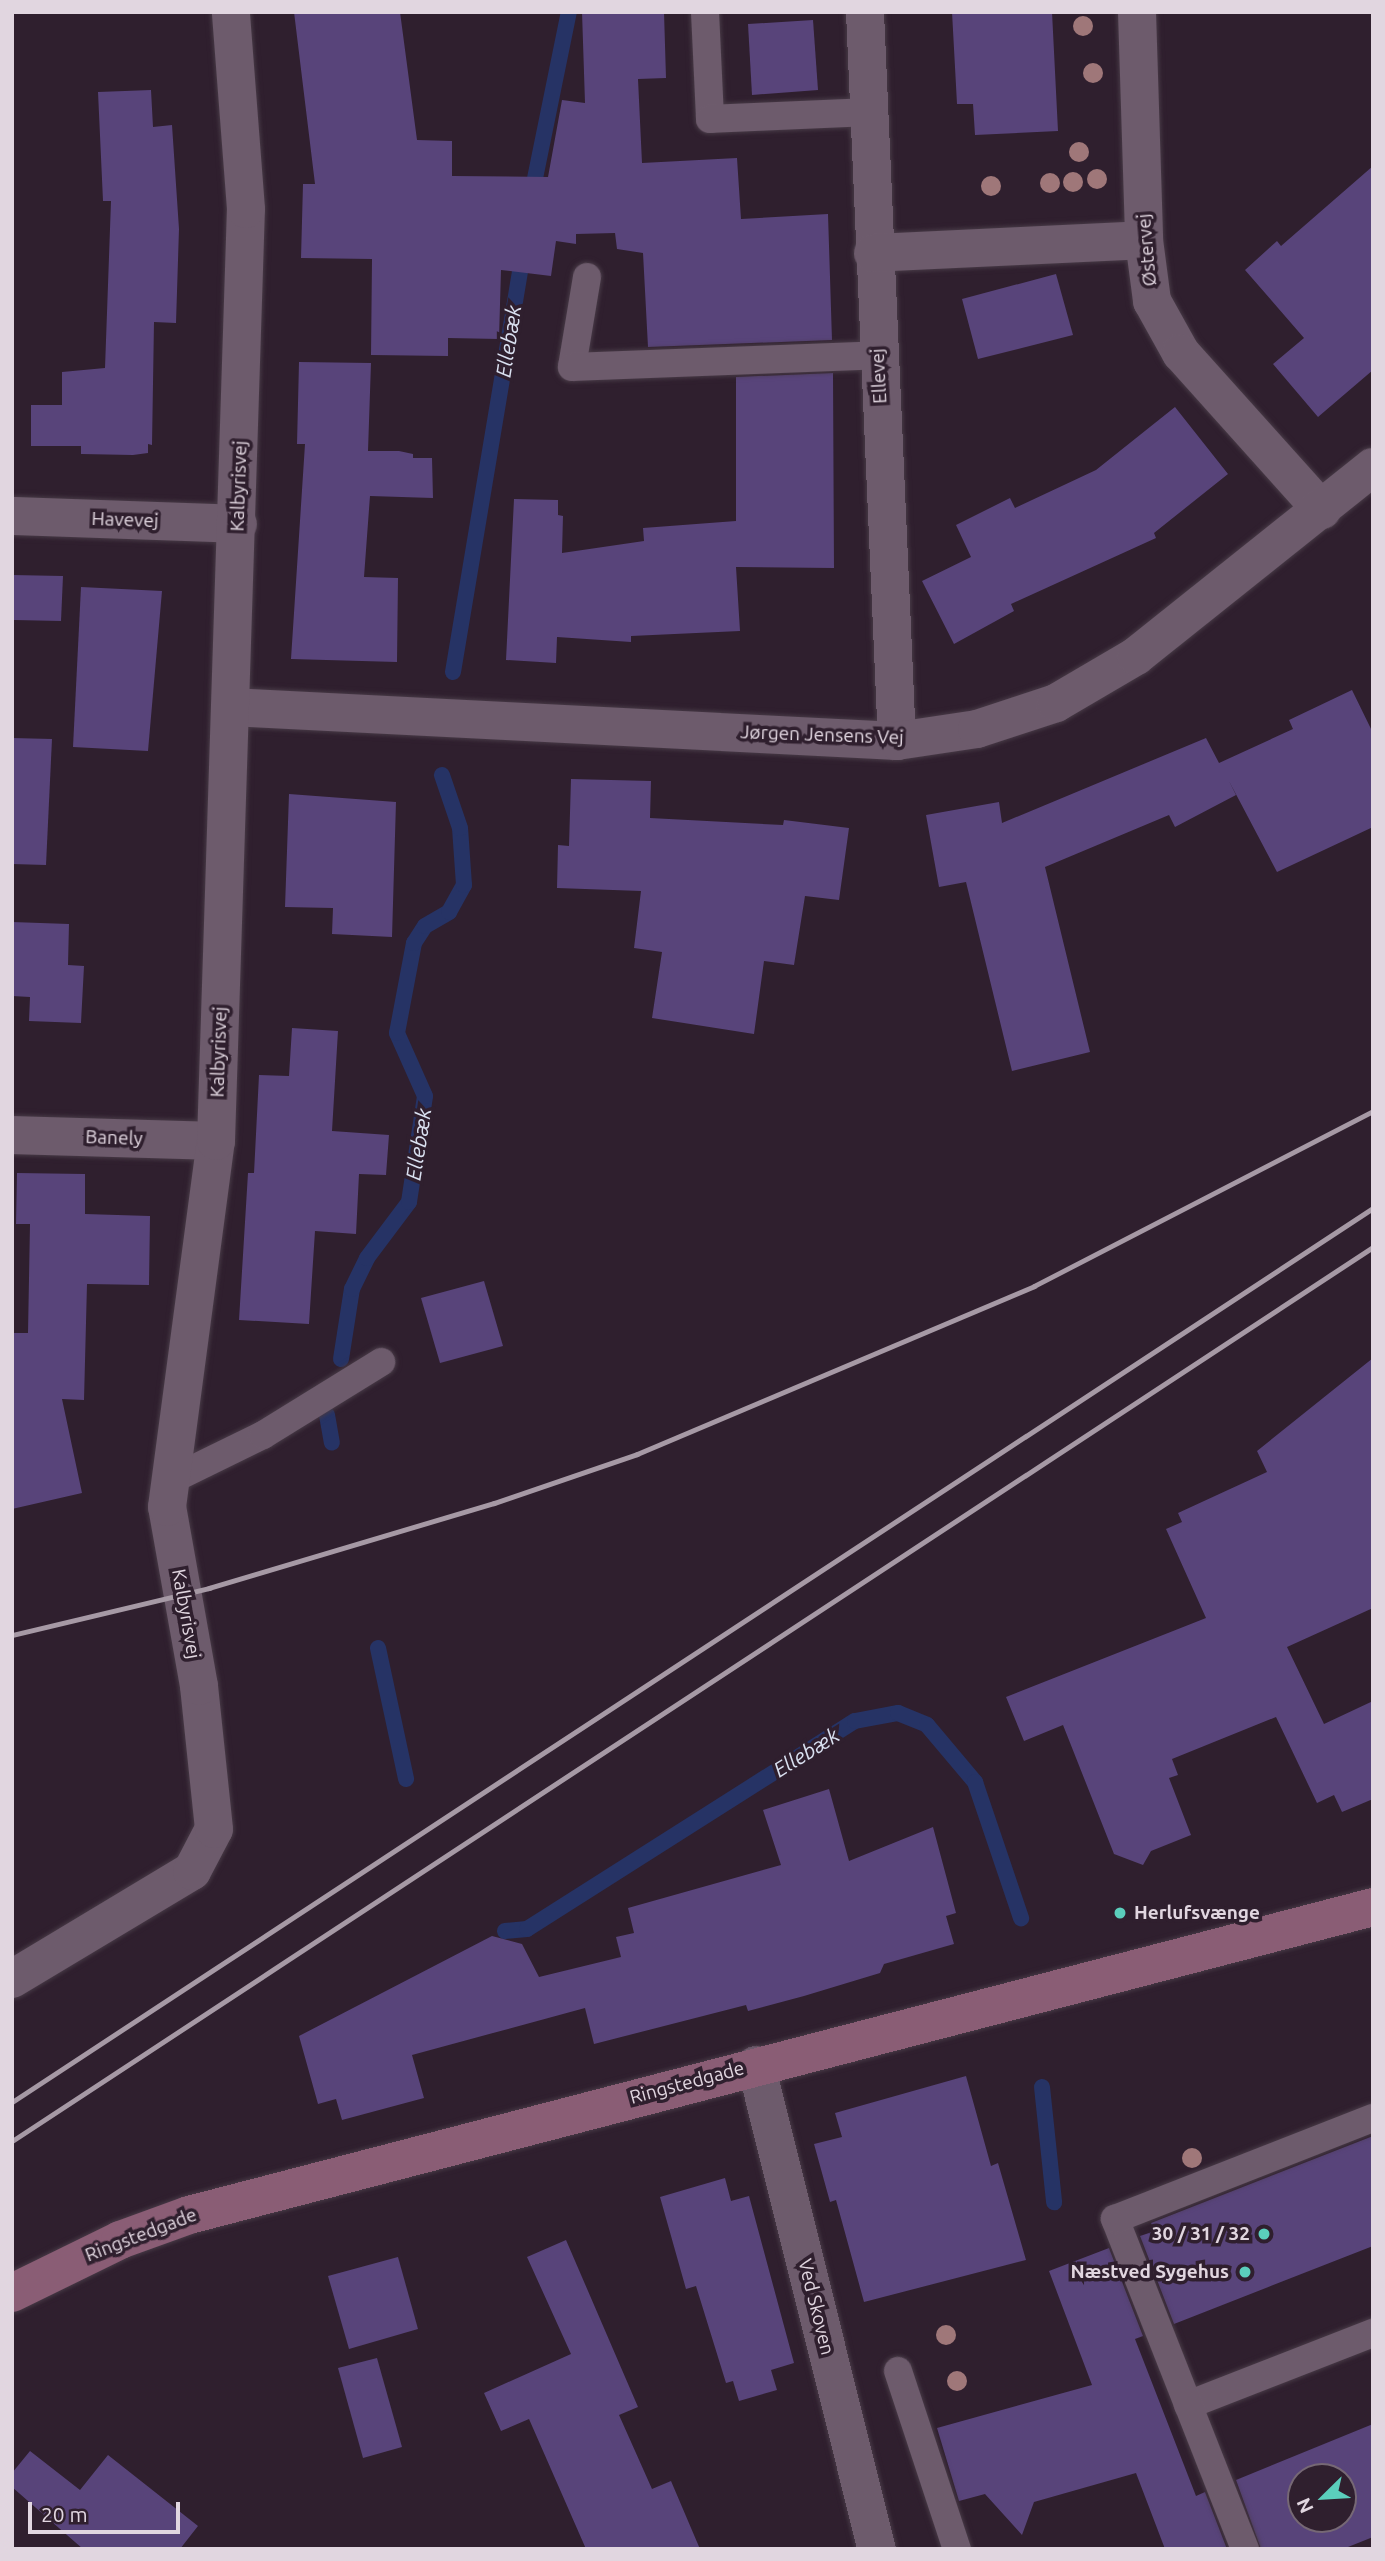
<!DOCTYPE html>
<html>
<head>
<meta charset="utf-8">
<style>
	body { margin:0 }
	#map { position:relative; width:1385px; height:2561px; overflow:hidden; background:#2f1f2e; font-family:Ubuntu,sans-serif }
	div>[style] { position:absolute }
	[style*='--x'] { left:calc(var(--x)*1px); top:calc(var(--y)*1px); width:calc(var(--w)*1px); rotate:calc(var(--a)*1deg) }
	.stream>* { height:16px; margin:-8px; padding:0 8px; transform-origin:8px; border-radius:8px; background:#263365 }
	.building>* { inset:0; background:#58447a }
	.roads { filter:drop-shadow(0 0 2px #473a46) drop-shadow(0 0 2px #473a46) }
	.lane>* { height:28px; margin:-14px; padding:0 14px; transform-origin:14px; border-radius:14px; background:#6d5b6c }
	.street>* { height:38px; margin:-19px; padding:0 19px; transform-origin:19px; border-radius:19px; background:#6d5b6c }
	.secondary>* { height:38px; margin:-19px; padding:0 19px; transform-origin:19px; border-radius:19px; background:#8a5d75 }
	.rail>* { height:5px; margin:-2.5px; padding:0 2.5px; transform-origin:2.5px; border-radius:2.5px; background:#a699a5 }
	.trees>* { width:20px; height:20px; margin:-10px; border-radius:50%; background:#9f7779 }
	.dots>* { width:19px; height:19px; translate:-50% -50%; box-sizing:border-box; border:4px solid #2f1f2e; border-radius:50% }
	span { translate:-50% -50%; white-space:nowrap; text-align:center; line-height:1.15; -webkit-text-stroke:7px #2f1f2e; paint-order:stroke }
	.street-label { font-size:19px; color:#e1d6e0 }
	.poi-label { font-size:19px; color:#e1d6e0; font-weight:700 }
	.left { translate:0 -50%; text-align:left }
	.right { translate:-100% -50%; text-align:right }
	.water-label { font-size:21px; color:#dae1f1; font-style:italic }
	.frame { position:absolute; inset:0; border:14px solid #e1d6e0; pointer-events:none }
	.north { position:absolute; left:1287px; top:2463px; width:70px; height:70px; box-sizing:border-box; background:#2f1f2e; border:2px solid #766875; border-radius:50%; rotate:246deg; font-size:19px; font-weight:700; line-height:28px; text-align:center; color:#e1d6e0 }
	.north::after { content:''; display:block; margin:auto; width:24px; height:32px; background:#5bcebc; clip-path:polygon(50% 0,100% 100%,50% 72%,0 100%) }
	.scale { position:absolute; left:28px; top:2502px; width:152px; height:32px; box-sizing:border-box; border:4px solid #e1d6e0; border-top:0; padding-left:9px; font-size:21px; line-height:24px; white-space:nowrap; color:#e1d6e0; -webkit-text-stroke:5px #2f1f2e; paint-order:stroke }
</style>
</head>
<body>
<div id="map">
	<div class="stream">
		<div style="--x:531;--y:198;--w:190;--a:-78.5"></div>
		<div style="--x:453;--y:672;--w:426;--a:-80.5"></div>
		<div style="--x:341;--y:1359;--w:71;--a:-81.1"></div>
		<div style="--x:352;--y:1289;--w:34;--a:-64"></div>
		<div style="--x:367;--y:1258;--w:70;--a:-53.1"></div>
		<div style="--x:409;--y:1202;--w:107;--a:-81.4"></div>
		<div style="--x:425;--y:1096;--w:69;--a:-114"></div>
		<div style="--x:397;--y:1033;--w:92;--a:-79.3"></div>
		<div style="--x:414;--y:943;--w:20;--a:-57"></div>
		<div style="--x:425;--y:926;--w:28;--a:-30"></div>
		<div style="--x:449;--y:912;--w:31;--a:-61"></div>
		<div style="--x:464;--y:885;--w:57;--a:-94"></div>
		<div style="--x:460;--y:828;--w:56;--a:-108.8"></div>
		<div style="--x:327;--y:1415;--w:28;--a:80"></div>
		<div style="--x:378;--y:1648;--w:134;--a:77.9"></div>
		<div style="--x:505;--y:1931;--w:22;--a:-5"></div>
		<div style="--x:527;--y:1929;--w:388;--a:-32.4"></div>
		<div style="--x:855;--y:1721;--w:44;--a:-10.5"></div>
		<div style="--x:898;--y:1713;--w:31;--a:22"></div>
		<div style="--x:927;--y:1725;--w:75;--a:49.9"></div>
		<div style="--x:975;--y:1782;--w:144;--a:71.3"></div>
		<div style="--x:1042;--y:2087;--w:116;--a:84"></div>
	</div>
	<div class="building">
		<div style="clip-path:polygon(294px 12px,400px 12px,417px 140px,452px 141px,452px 176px,548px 177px,562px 100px,585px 103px,582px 12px,664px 12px,666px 78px,638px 79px,642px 163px,737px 158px,741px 219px,828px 214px,832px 340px,648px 347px,643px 253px,617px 249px,615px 233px,576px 234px,576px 244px,556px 241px,551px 276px,501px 270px,499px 339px,448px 338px,448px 356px,371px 355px,372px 259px,301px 258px,303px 184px,315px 184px)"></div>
		<div style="clip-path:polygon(952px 12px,1052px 12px,1058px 131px,975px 135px,973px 104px,957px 104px)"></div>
		<div style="clip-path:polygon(813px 20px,818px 90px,752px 95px,748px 24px)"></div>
		<div style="clip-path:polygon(151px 90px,153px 127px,172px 125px,179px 229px,176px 323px,154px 322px,152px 445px,148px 444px,148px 453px,133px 455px,81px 454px,81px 446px,31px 446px,31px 405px,62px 405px,62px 372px,105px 368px,111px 201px,103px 201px,98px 92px)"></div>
		<div style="clip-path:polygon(1373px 166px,1373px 370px,1318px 417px,1273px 364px,1304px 338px,1245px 270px,1277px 241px,1281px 246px)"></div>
		<div style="clip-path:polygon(1056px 274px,1073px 335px,978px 359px,962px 299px)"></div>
		<div style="clip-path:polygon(299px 362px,371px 363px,368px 451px,399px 451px,413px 454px,413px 458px,432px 458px,433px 498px,370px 496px,364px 577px,398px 578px,397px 662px,291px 659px,305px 444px,297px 444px)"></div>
		<div style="clip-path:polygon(833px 373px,834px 568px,736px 567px,740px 631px,631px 636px,631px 642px,557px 637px,556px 663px,506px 660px,514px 499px,558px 500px,558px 515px,563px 516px,562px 553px,644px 541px,643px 528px,736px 521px,736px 377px)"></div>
		<div style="clip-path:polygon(1175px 407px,1228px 474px,1154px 533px,1156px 538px,1011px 604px,1014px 611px,954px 644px,922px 581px,971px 557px,956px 525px,1010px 498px,1015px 508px,1096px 470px)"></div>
		<div style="clip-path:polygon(12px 575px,63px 576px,61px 621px,14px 620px)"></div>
		<div style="clip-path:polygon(81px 587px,162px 591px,148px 751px,73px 747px)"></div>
		<div style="clip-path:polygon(1352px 690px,1373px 733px,1373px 827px,1277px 872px,1229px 781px,1236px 795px,1175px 827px,1169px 815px,1045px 867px,1090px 1052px,1012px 1071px,966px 882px,939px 887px,926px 815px,999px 802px,1002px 823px,1206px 738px,1219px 763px,1293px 729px,1289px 720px)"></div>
		<div style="clip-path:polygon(12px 738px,52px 739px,46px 865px,12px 864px)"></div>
		<div style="clip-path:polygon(571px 779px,651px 781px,650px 818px,783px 825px,784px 820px,849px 828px,839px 900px,805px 896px,794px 965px,764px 961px,754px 1034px,652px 1018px,662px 952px,634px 948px,641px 891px,557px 888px,558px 845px,569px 846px)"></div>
		<div style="clip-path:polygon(289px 794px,396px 802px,392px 937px,332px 934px,333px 908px,285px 907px)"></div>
		<div style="clip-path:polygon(12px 922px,69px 924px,68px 965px,84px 966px,81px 1023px,29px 1021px,30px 997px,12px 996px)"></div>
		<div style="clip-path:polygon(292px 1028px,338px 1031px,332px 1131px,389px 1135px,386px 1175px,359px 1174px,356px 1234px,315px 1231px,309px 1324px,239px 1320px,248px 1173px,254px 1173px,259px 1075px,289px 1076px)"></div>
		<div style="clip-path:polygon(17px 1173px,85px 1174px,85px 1214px,150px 1216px,149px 1285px,87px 1284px,84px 1400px,62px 1399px,82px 1493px,12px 1509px,12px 1333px,28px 1333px,30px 1224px,16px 1224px)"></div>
		<div style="clip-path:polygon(484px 1281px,503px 1346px,440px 1363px,421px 1298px)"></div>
		<div style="clip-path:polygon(1373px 1358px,1373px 1608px,1287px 1647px,1324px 1724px,1373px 1701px,1373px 1799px,1342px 1812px,1334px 1795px,1317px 1803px,1276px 1717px,1172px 1759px,1178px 1775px,1169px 1778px,1191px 1835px,1151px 1851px,1143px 1865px,1114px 1854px,1063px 1725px,1024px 1741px,1006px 1697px,1206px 1618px,1166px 1529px,1182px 1522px,1178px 1513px,1267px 1472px,1257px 1451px)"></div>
		<div style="clip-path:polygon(829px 1789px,849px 1861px,933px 1827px,956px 1913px,946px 1916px,954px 1944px,884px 1964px,880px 1973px,804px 1996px,748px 2011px,746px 2005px,594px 2044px,585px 2008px,412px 2055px,424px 2098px,342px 2120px,336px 2099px,318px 2104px,299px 2036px,492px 1936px,522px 1944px,539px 1977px,621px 1957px,616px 1937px,634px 1933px,628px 1908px,781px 1865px,763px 1810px)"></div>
		<div style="clip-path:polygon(966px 2076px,991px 2166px,998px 2163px,1026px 2260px,864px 2302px,836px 2200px,830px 2202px,814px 2144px,842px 2137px,835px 2113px)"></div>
		<div style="clip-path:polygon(1373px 2136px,1373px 2246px,1174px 2324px,1140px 2236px,1155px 2231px,1151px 2223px)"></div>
		<div style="clip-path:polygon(725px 2178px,731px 2201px,749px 2196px,794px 2363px,771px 2370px,777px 2390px,739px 2401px,733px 2381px,726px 2383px,696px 2286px,686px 2289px,660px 2197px)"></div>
		<div style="clip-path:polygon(566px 2240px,638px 2407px,619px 2415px,652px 2489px,671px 2481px,700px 2549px,586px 2549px,529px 2419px,501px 2431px,484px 2393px,571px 2354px,527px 2257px)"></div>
		<div style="clip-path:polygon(1109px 2248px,1143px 2336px,1135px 2339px,1196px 2496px,1205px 2492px,1227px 2549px,1165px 2549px,1136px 2473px,1034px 2502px,1022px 2535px,985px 2494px,959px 2501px,937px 2428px,1092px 2385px,1049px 2271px)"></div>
		<div style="clip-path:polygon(398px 2257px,418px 2329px,349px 2349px,328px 2276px)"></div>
		<div style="clip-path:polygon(377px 2358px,402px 2447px,363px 2458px,338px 2368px)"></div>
		<div style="clip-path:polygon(evenodd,1373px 2424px,1373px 2537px,1343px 2549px,1261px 2549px,1236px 2480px,1373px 2424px,1301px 2477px,1343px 2477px,1343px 2519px,1301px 2519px,1301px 2477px)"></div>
		<div style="clip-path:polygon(30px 2451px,80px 2490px,108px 2455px,198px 2526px,180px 2549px,83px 2549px,12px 2487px,12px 2473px)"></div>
	</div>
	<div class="roads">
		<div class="lane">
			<div style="--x:705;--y:12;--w:107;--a:87.3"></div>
			<div style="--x:710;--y:119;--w:158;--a:-2.5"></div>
			<div style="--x:587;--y:277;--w:91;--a:99.5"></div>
			<div style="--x:572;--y:367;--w:306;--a:-2.2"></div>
			<div style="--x:171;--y:1480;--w:102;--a:-26.1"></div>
			<div style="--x:263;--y:1435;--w:139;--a:-31.7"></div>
			<div style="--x:898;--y:2371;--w:188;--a:71.7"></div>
			<div style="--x:1188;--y:2405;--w:199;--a:-21.3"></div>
			<div style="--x:1245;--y:2549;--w:355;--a:-111.5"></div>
			<div style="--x:1115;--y:2219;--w:277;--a:-21.4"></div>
		</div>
		<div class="street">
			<div style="--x:865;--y:12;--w:730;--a:87.49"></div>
			<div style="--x:1137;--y:12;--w:228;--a:88.2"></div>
			<div style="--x:1144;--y:240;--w:62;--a:82.5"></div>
			<div style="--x:1152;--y:301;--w:60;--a:60.9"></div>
			<div style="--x:1181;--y:353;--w:211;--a:48.1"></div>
			<div style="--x:873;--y:253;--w:271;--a:-2.7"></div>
			<div style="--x:12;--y:516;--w:226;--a:2"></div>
			<div style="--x:230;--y:707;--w:668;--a:2.92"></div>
			<div style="--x:897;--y:741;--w:81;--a:-8.5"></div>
			<div style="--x:977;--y:729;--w:83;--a:-18.2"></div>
			<div style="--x:1056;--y:703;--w:93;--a:-30.4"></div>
			<div style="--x:1136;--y:656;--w:303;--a:-38.6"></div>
			<div style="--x:12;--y:1135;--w:204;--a:1.7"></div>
			<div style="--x:12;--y:1979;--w:210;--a:-31"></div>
			<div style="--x:192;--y:1871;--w:47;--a:-62.4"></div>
			<div style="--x:214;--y:1829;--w:144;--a:-96"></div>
			<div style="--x:199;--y:1686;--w:182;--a:-100.1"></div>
			<div style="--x:167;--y:1507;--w:369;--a:-82.4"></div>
			<div style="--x:216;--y:1141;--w:932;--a:-88.16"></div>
			<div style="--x:246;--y:209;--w:198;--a:-94.4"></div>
			<div style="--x:756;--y:2065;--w:499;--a:76"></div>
		</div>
		<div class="secondary">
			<div style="--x:12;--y:2293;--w:120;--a:-26.1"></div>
			<div style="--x:120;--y:2240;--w:73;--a:-19.9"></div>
			<div style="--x:189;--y:2215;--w:1223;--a:-14.58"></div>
		</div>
	</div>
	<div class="rail">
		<div style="--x:12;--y:1635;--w:203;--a:-13.4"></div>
		<div style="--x:209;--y:1588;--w:297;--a:-16.6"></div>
		<div style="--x:494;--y:1503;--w:151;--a:-18.9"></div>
		<div style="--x:637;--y:1454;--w:431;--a:-22.9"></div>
		<div style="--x:1034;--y:1286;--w:382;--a:-27.3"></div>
		<div style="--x:12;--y:2102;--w:1628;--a:-33.3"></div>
		<div style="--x:12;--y:2141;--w:1628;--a:-33.3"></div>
	</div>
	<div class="trees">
		<div style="left:1083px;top:26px"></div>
		<div style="left:1093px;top:73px"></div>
		<div style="left:1079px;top:152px"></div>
		<div style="left:1097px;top:179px"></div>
		<div style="left:1073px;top:182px"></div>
		<div style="left:1050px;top:183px"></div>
		<div style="left:991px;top:186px"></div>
		<div style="left:1192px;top:2158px"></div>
		<div style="left:946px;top:2335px"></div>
		<div style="left:957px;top:2381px"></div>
	</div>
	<div class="dots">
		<div style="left:1120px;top:1913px;background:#5bcebc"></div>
		<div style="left:1264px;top:2234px;background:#5bcebc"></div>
		<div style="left:1245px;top:2272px;background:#5bcebc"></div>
	</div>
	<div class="street-label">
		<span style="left:1147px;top:250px;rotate:-95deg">Østervej</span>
		<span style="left:879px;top:376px;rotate:-93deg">Ellevej</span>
		<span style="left:239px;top:486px;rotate:-88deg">Kalbyrisvej</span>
		<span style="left:125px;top:520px;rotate:2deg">Havevej</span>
		<span style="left:822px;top:735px;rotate:2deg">Jørgen Jensens Vej</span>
		<span style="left:219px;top:1052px;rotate:-88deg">Kalbyrisvej</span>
		<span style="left:114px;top:1138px;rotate:2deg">Banely</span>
		<span style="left:186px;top:1614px;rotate:80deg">Kalbyrisvej</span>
		<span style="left:687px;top:2083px;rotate:-15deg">Ringstedgade</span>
		<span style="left:141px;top:2235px;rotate:-21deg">Ringstedgade</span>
		<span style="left:816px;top:2307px;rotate:76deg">Ved Skoven</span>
	</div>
	<div class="poi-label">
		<span class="left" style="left:1134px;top:1913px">Herlufsvænge</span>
		<span class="right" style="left:1250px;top:2234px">30 / 31 / 32</span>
		<span class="right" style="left:1229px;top:2272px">Næstved Sygehus</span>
	</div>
	<div class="water-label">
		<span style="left:508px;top:341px;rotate:-81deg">Ellebæk</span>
		<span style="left:418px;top:1144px;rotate:-81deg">Ellebæk</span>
		<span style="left:806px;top:1752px;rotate:-32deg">Ellebæk</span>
	</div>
	<div class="frame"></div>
	<div class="north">N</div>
	<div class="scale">20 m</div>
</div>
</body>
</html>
